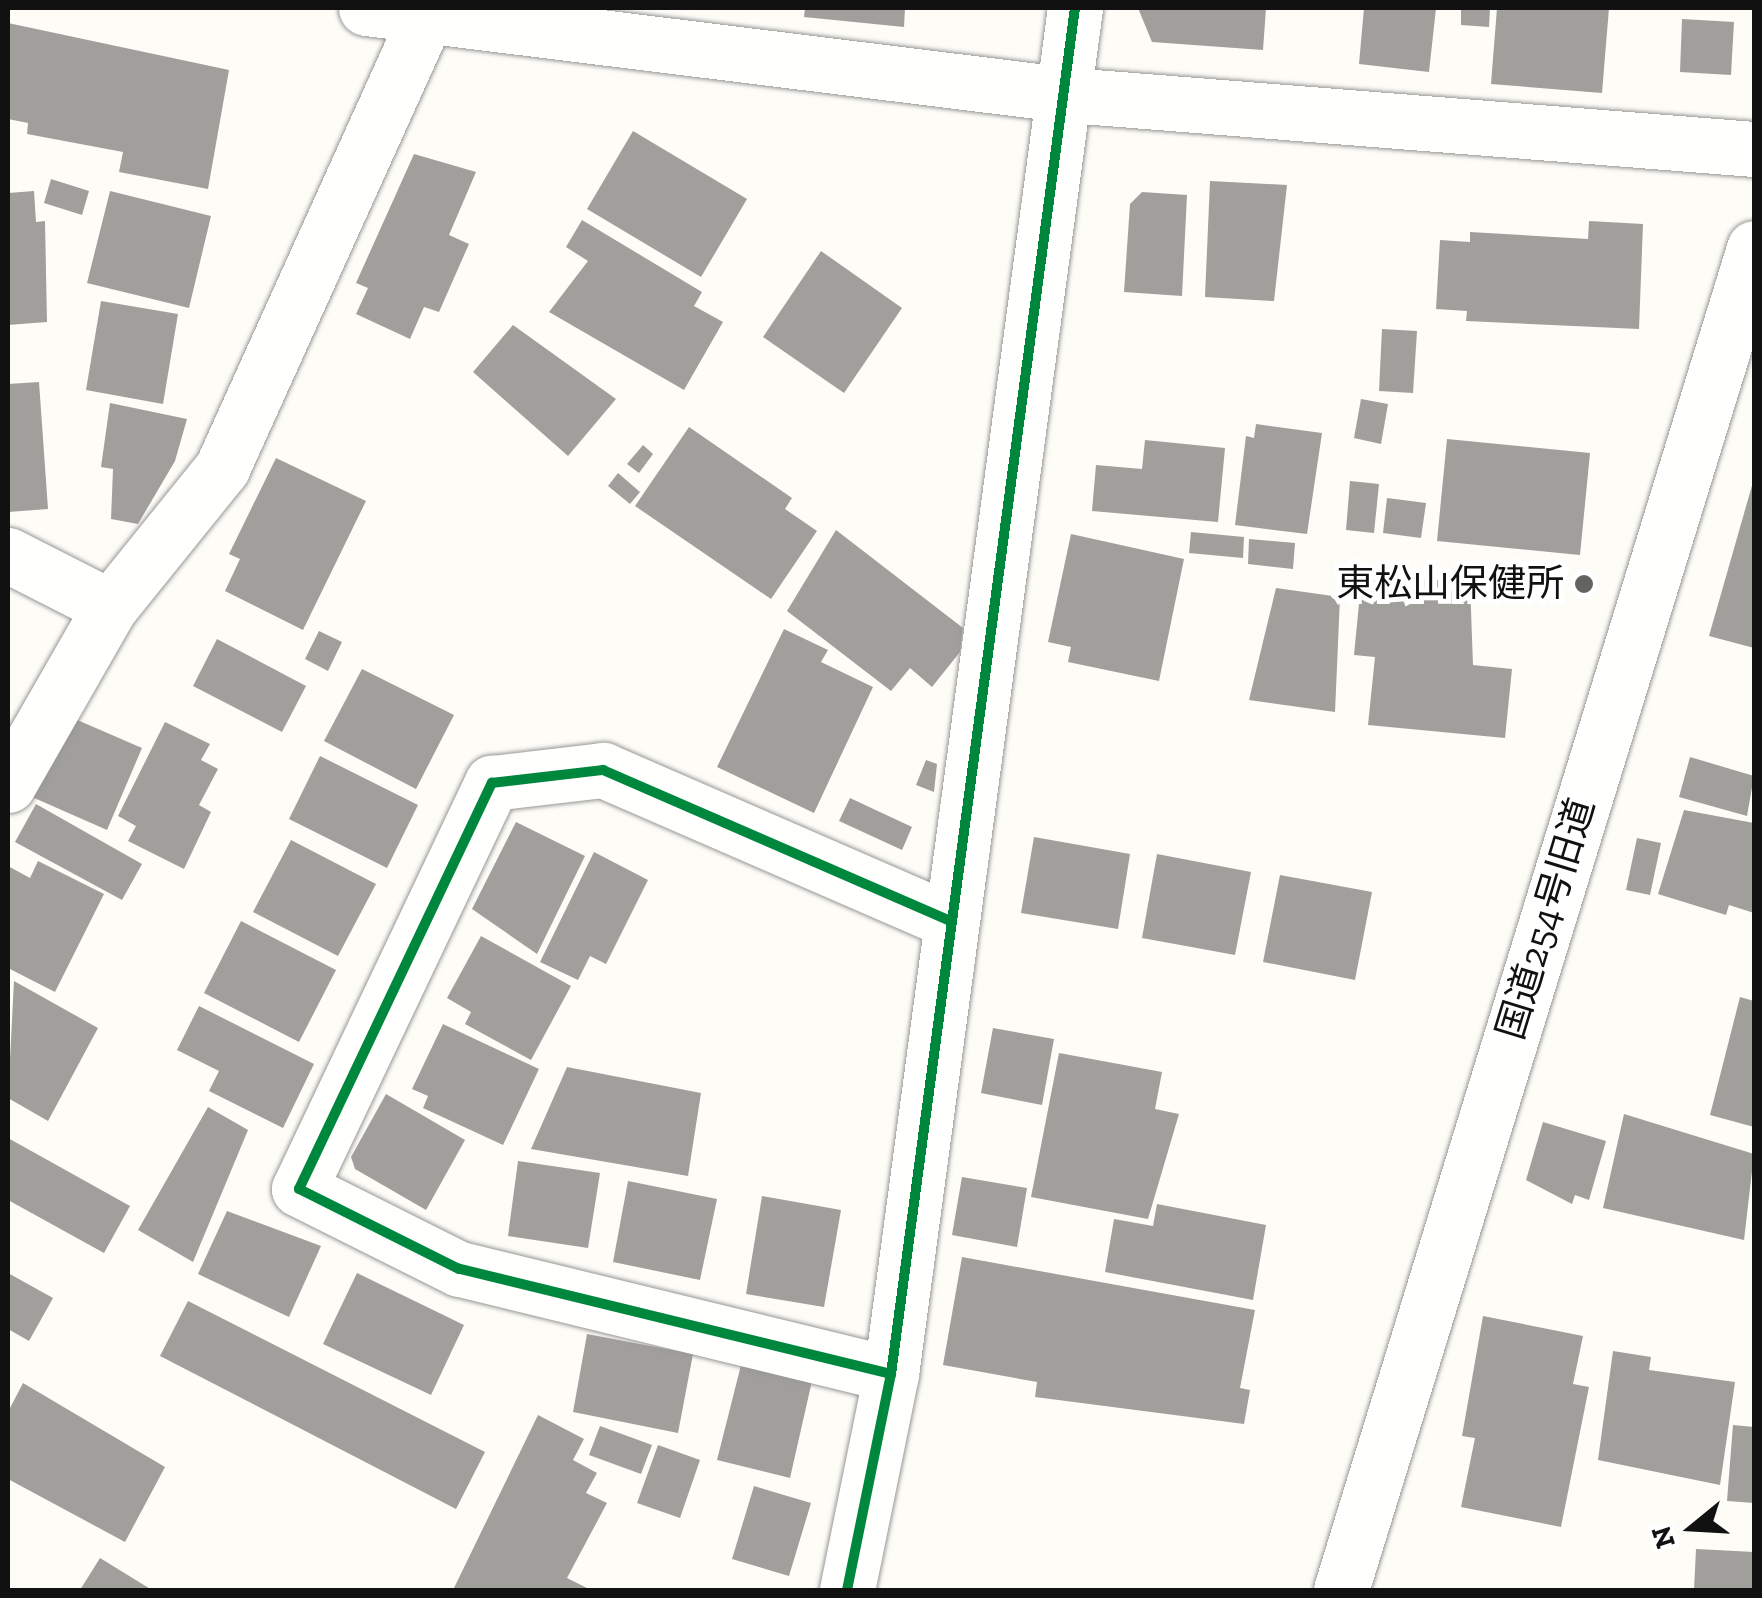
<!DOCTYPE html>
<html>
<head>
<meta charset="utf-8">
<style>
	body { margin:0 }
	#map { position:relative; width:1762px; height:1598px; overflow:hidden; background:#fdfcf7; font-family:"Zilla Slab","Noto Sans JP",serif }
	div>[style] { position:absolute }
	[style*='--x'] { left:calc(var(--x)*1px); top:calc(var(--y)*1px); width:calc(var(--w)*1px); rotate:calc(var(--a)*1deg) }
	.building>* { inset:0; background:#a19f9c }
	.roads { filter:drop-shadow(0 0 2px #979795) drop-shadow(0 0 2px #979795) }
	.minor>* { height:55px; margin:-27.5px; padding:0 27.5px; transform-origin:27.5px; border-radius:27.5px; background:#fffffe }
	.cycleway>* { height:10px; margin:-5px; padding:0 5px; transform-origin:5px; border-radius:5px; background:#00873e }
	.dots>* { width:28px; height:28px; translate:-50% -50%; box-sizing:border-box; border:5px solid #fff; border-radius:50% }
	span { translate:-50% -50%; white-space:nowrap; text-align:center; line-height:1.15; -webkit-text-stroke:10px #fff; paint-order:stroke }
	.poi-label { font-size:38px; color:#111 }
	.right { translate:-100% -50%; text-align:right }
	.street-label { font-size:38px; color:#111 }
	.frame { position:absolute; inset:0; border:10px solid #111; pointer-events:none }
	.north { position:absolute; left:1642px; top:1478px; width:100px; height:100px; -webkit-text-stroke:8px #fff; paint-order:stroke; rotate:252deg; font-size:28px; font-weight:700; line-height:40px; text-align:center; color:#111 }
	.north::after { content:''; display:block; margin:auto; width:35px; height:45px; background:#111; clip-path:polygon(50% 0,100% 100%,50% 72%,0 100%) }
</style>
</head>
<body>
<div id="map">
	<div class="building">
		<div style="clip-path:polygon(805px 8px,905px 8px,904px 27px,804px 17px)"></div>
		<div style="clip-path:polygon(1138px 8px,1266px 8px,1263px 50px,1152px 42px)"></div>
		<div style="clip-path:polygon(1364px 8px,1436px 8px,1429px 72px,1359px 64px)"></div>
		<div style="clip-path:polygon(1461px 8px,1490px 8px,1489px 27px,1461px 25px)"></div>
		<div style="clip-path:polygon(1497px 8px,1609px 8px,1602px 93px,1491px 84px)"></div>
		<div style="clip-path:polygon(1682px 19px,1734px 22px,1731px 75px,1680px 72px)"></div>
		<div style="clip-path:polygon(8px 23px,229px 70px,208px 189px,119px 172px,123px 152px,27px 134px,28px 123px,8px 119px)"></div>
		<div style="clip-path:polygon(633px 131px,747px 199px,701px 277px,587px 209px)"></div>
		<div style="clip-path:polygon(414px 154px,476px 172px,449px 235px,469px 244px,439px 312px,424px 307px,410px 339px,356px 314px,368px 288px,356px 283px)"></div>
		<div style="clip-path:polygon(51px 179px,89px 191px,82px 215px,44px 203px)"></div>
		<div style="clip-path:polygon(1210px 181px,1287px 185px,1274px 301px,1205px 297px)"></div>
		<div style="clip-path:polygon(34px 191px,36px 222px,45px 221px,47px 322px,8px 325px,8px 193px)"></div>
		<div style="clip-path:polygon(110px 191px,211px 216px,189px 308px,87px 283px)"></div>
		<div style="clip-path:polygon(1142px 192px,1187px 195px,1182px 296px,1124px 292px,1130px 204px)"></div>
		<div style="clip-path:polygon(582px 220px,702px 292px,694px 306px,723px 322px,684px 390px,549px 312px,588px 261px,566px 247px)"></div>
		<div style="clip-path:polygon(1589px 221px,1643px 224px,1639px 329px,1466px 321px,1467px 311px,1436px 309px,1440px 240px,1470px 242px,1470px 232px,1588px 239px)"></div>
		<div style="clip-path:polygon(821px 251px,902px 308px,844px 393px,763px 337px)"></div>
		<div style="clip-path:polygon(101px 301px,178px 314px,163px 404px,86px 390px)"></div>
		<div style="clip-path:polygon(513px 325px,616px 399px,568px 456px,473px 372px)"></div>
		<div style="clip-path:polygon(1382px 329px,1417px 331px,1413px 393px,1379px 391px)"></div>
		<div style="clip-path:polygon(39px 382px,48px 509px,8px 512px,8px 384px)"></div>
		<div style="clip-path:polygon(1361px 399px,1388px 404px,1381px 444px,1354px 438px)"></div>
		<div style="clip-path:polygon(110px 403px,187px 419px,175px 461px,138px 524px,111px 519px,113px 469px,101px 467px)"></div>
		<div style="clip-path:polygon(1256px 424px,1322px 433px,1307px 534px,1235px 525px,1246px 436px,1254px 438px)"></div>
		<div style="clip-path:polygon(689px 427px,792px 498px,785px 509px,817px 531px,771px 599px,635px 506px)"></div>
		<div style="clip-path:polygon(1447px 439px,1590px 453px,1580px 555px,1437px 541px)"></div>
		<div style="clip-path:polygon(1145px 440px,1225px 448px,1218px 522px,1092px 511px,1096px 465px,1142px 469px)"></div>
		<div style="clip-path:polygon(643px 445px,653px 454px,639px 473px,627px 464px)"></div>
		<div style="clip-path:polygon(276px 458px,366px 501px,303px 630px,225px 591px,240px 559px,229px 554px)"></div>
		<div style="clip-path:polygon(618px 473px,640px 492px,630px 504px,608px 486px)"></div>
		<div style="clip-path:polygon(1350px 481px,1379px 484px,1374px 533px,1346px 530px)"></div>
		<div style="clip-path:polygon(1753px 482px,1754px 483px,1754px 648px,1709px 636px)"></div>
		<div style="clip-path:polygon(1387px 498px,1426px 503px,1421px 538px,1383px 533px)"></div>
		<div style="clip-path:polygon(836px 530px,963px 628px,960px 652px,932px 687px,910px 668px,891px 691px,787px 611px)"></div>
		<div style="clip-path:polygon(1191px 532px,1244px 537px,1243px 558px,1189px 553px)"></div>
		<div style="clip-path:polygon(1071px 534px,1184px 559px,1159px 681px,1068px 662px,1071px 647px,1048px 642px)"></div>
		<div style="clip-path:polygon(1249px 539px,1295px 543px,1293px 569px,1248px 564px)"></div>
		<div style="clip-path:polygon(1362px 573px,1470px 583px,1473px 665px,1512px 669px,1505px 738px,1368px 725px,1375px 657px,1354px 655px)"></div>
		<div style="clip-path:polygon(1276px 588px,1340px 597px,1335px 712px,1249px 700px)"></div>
		<div style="clip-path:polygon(784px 629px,828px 650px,821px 662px,873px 687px,814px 813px,717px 767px)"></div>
		<div style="clip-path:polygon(319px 631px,342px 642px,328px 671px,305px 659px)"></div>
		<div style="clip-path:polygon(217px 639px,306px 686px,282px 732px,193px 686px)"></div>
		<div style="clip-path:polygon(362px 669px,454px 715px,416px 789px,324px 741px)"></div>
		<div style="clip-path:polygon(68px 716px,142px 748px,107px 830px,32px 797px)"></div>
		<div style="clip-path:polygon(165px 722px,210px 744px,201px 760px,218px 769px,199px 805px,211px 812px,184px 869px,128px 841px,136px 826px,118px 816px)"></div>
		<div style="clip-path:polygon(320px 756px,418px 805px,387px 868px,289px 819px)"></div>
		<div style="clip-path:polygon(1690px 757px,1754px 776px,1747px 816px,1679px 797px)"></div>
		<div style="clip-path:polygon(926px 760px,937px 764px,934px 792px,916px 785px)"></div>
		<div style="clip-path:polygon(850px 798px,912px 827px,902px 850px,839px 821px)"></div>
		<div style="clip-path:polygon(36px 804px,142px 864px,122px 900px,15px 842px)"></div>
		<div style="clip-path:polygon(1684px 810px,1754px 823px,1754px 913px,1729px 905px,1726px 915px,1658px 894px)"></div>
		<div style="clip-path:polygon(516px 822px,585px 856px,537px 954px,472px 909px)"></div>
		<div style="clip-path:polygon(1034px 837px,1130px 854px,1118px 929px,1021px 913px)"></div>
		<div style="clip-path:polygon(1637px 838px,1661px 843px,1650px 895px,1626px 890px)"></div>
		<div style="clip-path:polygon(291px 840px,376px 884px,338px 956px,253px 912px)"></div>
		<div style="clip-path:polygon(594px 852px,648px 880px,606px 964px,590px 956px,578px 980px,540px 962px)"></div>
		<div style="clip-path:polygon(1157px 854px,1251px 872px,1235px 955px,1142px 938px)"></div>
		<div style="clip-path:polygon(38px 861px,104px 894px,55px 992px,8px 968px,8px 866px,30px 878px)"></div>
		<div style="clip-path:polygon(1280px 875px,1372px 892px,1355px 980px,1263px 962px)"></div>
		<div style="clip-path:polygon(241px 921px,336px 970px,299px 1042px,204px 993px)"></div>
		<div style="clip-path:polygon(481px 936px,571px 986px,531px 1060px,465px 1024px,471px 1012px,447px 998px)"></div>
		<div style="clip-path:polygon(14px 981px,98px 1028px,48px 1121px,8px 1098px)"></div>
		<div style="clip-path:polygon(1740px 997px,1754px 1001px,1754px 1127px,1710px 1115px)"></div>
		<div style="clip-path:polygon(199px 1006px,314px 1064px,283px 1128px,209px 1091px,219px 1071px,177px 1050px)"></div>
		<div style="clip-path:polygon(443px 1024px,539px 1069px,503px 1145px,423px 1108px,428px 1096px,412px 1089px)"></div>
		<div style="clip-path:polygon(993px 1028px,1054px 1039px,1042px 1105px,981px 1093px)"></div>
		<div style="clip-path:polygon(1059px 1053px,1162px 1072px,1155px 1109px,1179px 1114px,1148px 1219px,1031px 1197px)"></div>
		<div style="clip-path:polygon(567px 1067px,701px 1093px,688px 1176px,531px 1149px)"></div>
		<div style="clip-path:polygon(386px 1094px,465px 1140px,426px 1210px,355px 1169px,351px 1157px)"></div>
		<div style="clip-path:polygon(208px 1107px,248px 1130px,193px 1262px,138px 1230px)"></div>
		<div style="clip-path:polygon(1624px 1114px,1754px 1154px,1744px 1240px,1603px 1208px)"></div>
		<div style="clip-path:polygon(1543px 1122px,1606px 1141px,1589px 1200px,1575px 1195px,1572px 1204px,1526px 1180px)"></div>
		<div style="clip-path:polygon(8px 1138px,130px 1206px,104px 1253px,8px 1200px)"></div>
		<div style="clip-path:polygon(518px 1161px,600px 1173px,588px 1248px,508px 1236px)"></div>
		<div style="clip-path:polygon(962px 1177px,1027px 1188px,1017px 1247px,952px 1235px)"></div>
		<div style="clip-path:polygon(628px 1181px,717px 1199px,700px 1280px,613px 1262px)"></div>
		<div style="clip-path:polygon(762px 1196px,841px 1210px,824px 1307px,746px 1294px)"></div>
		<div style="clip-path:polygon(1157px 1204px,1266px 1225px,1253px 1300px,1105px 1272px,1114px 1219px,1153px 1226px)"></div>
		<div style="clip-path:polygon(227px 1211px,321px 1246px,289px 1317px,198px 1274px)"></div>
		<div style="clip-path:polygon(962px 1257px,1255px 1310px,1240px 1388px,1250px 1390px,1244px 1424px,1035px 1397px,1037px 1382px,943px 1365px)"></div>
		<div style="clip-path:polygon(8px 1273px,53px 1298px,29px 1341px,8px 1329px)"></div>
		<div style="clip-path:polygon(357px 1273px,464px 1325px,431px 1395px,323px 1344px)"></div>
		<div style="clip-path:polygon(188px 1301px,485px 1452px,456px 1509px,160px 1356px)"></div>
		<div style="clip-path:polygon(1483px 1316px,1583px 1336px,1573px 1384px,1589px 1387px,1561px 1527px,1461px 1507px,1475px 1438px,1462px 1436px)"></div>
		<div style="clip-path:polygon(587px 1334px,693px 1354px,678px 1433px,573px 1412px)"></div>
		<div style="clip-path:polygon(1613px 1351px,1651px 1357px,1649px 1370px,1735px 1382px,1720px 1485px,1598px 1460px)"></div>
		<div style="clip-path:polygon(741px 1365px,812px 1381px,790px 1478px,717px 1460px)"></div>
		<div style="clip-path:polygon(23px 1383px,165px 1467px,125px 1542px,8px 1479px,8px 1412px)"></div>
		<div style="clip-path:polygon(538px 1415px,584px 1439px,573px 1460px,597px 1473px,586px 1493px,607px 1503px,567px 1578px,591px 1590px,453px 1590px)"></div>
		<div style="clip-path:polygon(1733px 1425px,1754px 1427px,1754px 1503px,1727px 1501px)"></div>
		<div style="clip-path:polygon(600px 1426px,652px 1445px,641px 1474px,589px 1455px)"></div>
		<div style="clip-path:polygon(658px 1445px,700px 1460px,680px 1518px,637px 1503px)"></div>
		<div style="clip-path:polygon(754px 1486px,811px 1503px,789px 1576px,732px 1559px)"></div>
		<div style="clip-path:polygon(1696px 1549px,1754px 1552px,1754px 1590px,1694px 1590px)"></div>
		<div style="clip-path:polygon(100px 1558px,152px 1590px,80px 1590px)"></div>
	</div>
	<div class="roads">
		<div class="minor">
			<div style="--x:366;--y:8;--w:708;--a:7.05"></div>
			<div style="--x:1069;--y:95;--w:687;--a:4.51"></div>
			<div style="--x:8;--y:555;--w:114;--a:27"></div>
			<div style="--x:8;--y:785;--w:205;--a:-60.2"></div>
			<div style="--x:110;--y:607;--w:179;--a:-51.1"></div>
			<div style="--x:222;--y:468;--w:505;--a:-65.67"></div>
			<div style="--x:891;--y:1374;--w:445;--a:-166.3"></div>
			<div style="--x:459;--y:1269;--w:179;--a:-153.4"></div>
			<div style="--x:299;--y:1189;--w:450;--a:-64.6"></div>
			<div style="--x:492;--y:783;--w:112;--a:-6.7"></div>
			<div style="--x:603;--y:770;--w:376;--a:23.5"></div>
			<div style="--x:847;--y:1590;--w:220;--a:-78.5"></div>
			<div style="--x:891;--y:1374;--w:1378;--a:-82.33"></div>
			<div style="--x:1341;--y:1590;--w:1404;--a:-72.89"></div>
		</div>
	</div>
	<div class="cycleway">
		<div style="--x:891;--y:1374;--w:445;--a:-166.3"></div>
		<div style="--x:459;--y:1269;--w:179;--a:-153.4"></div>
		<div style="--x:299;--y:1189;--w:450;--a:-64.6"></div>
		<div style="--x:492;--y:783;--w:112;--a:-6.7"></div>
		<div style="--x:603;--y:770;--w:376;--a:23.5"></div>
		<div style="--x:847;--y:1590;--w:220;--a:-78.5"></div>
		<div style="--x:891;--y:1374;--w:1378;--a:-82.33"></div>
	</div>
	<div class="dots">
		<div style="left:1584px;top:584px;background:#646362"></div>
	</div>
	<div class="poi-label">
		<span class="right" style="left:1564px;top:584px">東松山保健所</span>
	</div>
	<div class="street-label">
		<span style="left:1546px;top:919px;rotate:-73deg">国道254号旧道</span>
	</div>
	<div class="frame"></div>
	<div class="north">N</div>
</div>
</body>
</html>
